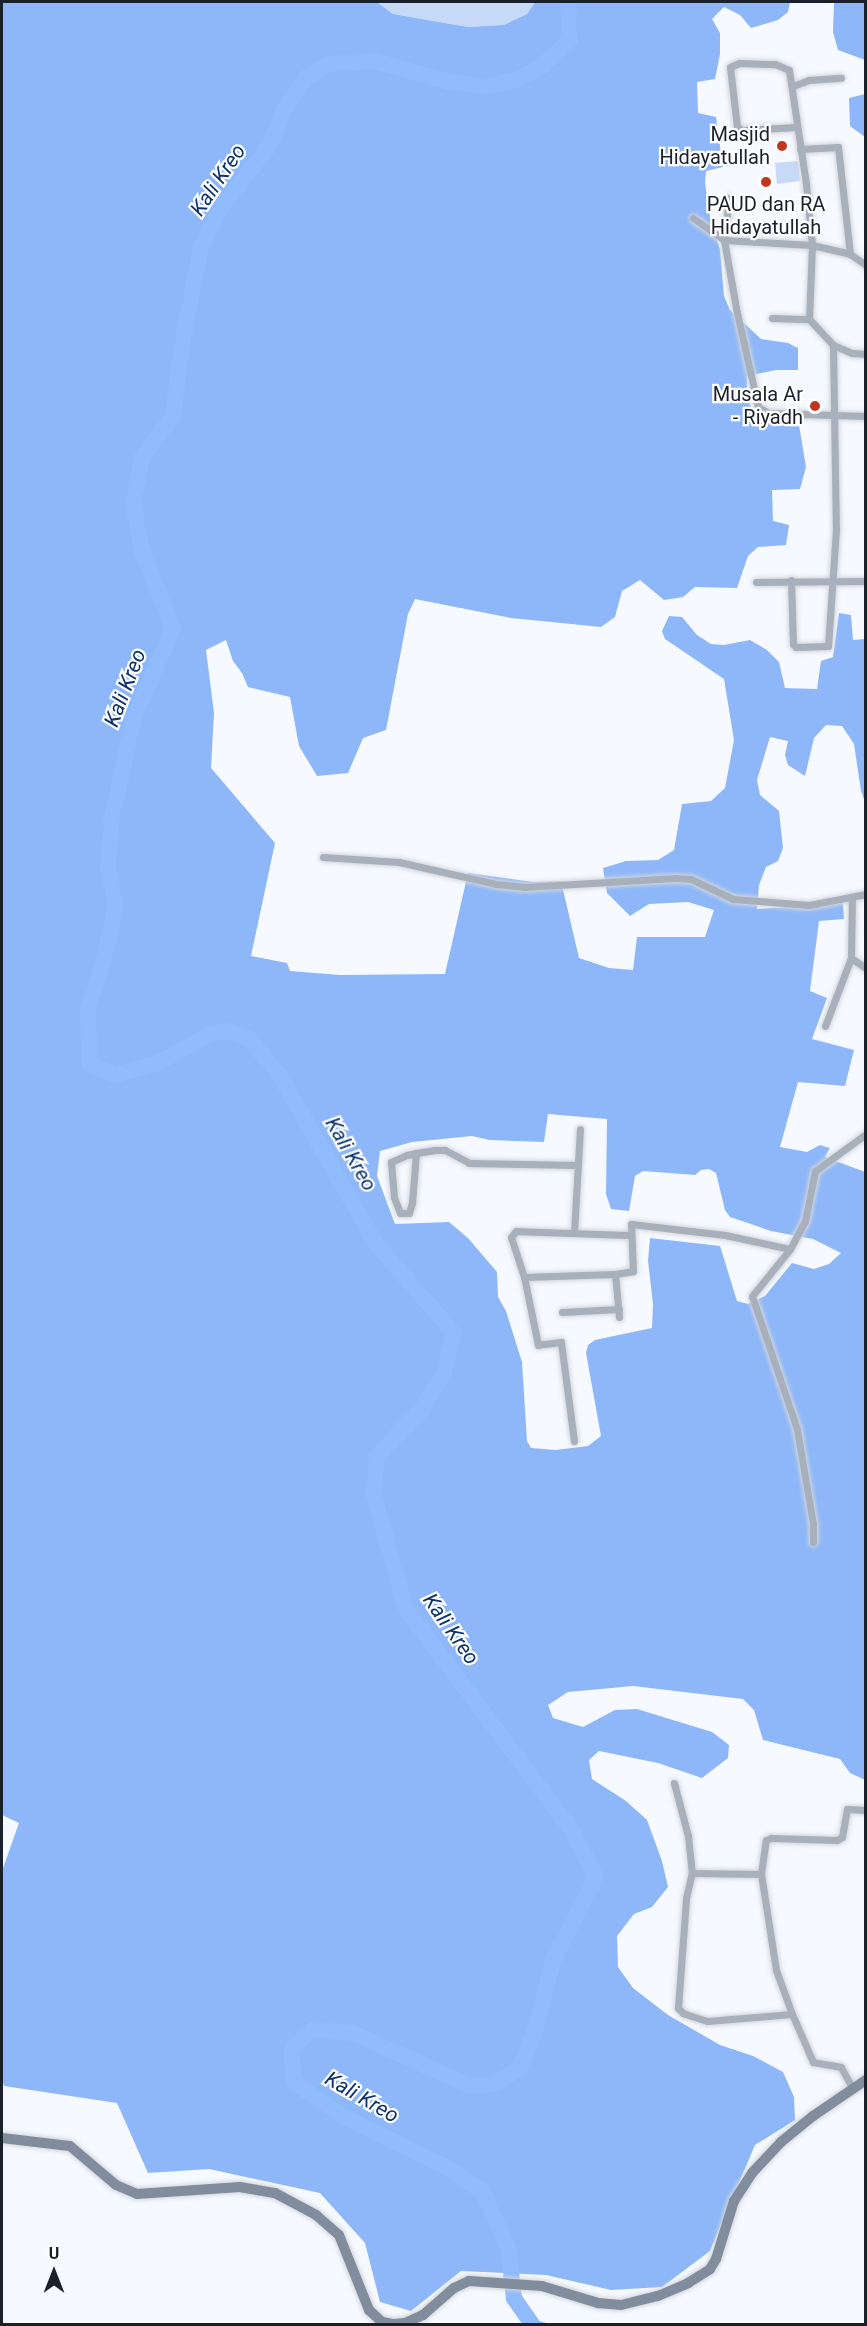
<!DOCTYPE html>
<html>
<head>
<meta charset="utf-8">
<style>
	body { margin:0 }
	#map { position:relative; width:867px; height:2326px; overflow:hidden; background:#f6f9ff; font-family:Roboto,sans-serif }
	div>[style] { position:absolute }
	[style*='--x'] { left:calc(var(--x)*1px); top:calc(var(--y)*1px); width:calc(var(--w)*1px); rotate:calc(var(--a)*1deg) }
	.green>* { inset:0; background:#c6d9f7 }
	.forest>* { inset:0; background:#8db7f8 }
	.stream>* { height:3px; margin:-1.5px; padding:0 1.5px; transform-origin:1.5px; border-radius:1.5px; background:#90bbfc }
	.river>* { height:16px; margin:-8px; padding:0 8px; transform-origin:8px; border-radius:8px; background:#90bbfc }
	.roads { filter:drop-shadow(0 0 2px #d3d6dd) drop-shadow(0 0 2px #d3d6dd) }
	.minor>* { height:7px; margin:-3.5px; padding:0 3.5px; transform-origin:3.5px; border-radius:3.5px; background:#a8b0bb }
	.secondary>* { height:10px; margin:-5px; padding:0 5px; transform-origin:5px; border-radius:5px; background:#818c9d }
	.dots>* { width:16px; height:16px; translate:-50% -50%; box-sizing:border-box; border:3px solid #fff; border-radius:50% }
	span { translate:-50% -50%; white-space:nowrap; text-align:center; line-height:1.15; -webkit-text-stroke:4.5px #fff; paint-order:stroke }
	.poi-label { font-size:20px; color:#1b212b }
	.right { translate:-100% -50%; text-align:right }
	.water-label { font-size:21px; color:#0e346d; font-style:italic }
	.frame { position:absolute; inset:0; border:3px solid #1b212b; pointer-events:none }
	.north { position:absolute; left:24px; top:2242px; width:60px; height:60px; -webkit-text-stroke:4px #fff; paint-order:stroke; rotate:0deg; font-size:16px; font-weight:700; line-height:24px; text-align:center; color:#1b212b }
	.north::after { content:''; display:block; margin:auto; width:21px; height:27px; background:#1b212b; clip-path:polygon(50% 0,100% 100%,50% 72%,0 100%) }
</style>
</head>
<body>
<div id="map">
	<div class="green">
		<div style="clip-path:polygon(377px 2px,535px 2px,527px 14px,504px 25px,468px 27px,393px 14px)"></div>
		<div style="clip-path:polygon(798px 161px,800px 181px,777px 184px,775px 163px)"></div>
	</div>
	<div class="forest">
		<div style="clip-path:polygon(evenodd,2px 2px,377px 2px,393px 14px,468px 27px,504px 25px,527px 14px,535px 2px,790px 2px,788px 12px,778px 20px,751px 28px,740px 15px,724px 7px,712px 19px,720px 33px,720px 54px,715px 79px,697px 82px,698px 113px,716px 117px,723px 167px,706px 171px,705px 183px,711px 223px,720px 249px,724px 296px,730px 310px,761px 339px,788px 343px,798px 348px,798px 370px,776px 370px,747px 376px,747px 397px,757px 422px,799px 425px,806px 467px,800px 489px,772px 490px,773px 521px,789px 525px,786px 545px,758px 547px,748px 556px,737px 588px,695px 587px,683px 597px,664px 600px,640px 580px,622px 591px,615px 617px,601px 627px,511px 618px,415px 599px,408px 614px,386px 730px,363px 738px,348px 773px,317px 776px,299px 746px,290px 697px,248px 687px,242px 673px,233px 661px,226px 640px,206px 650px,214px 713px,211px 768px,275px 843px,251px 956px,287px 963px,290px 971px,340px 975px,445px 974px,468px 873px,533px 882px,561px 881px,579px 958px,609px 968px,633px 970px,637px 937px,705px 937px,714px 910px,688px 902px,649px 904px,630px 916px,607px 893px,603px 868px,626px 861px,658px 860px,674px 850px,682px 804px,711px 801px,725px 788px,734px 740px,724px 679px,665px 639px,662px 631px,669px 616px,682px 617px,697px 635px,711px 644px,724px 645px,750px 640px,767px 650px,779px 662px,785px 688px,817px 689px,821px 661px,833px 657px,839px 613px,851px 615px,853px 640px,865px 639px,865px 802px,861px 791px,854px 744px,842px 726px,826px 725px,814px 738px,805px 776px,788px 765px,785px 755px,788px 741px,770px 737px,757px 780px,760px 795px,779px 811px,783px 848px,778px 861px,766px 867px,759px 885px,757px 909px,843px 903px,844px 919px,819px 921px,810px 991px,827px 998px,812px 1039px,854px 1050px,845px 1086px,798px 1082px,780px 1147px,807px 1152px,820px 1145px,830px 1148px,825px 1157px,865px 1172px,865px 1780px,850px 1773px,840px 1759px,763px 1740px,754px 1710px,743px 1699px,633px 1686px,568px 1692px,548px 1705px,553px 1718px,583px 1727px,615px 1710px,637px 1709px,712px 1732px,729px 1745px,728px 1758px,702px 1778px,658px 1763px,599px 1751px,589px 1760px,592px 1779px,626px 1801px,647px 1820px,662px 1861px,668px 1887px,652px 1907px,634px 1914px,617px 1936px,618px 1967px,633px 1988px,668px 2015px,720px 2045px,753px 2056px,783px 2072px,794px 2097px,795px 2120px,755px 2145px,710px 2251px,662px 2287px,611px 2290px,546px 2275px,461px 2271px,411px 2311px,380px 2302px,365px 2243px,320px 2193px,209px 2169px,148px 2173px,117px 2103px,4px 2086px,2px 2079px,2px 1871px,19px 1823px,2px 1815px,2px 2px,548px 1114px,607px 1119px,606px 1194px,611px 1209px,629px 1211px,635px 1176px,643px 1171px,695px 1175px,701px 1170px,709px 1169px,716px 1173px,725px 1210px,730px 1217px,771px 1231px,813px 1239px,841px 1253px,829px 1264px,814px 1269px,792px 1263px,765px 1296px,748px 1304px,737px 1301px,720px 1246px,650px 1238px,648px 1261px,653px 1304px,652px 1328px,595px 1340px,588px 1345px,586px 1353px,601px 1436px,588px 1446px,556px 1450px,531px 1448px,527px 1441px,522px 1362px,506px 1311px,498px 1297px,497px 1272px,468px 1238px,449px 1222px,395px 1224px,377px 1176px,380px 1151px,412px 1142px,472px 1136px,490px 1140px,544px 1142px,548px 1114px)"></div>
		<div style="clip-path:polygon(834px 2px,865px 2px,865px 60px,838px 50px,833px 32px)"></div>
		<div style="clip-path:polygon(865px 94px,866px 94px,865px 137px,850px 126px,849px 98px)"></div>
	</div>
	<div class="stream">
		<div style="--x:529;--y:2319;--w:17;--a:17"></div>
	</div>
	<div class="river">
		<div style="--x:532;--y:2324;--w:32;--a:-125"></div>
		<div style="--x:514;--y:2298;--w:51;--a:-96.7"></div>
		<div style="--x:508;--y:2247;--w:60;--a:-114.4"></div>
		<div style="--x:483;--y:2192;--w:45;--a:-146"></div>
		<div style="--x:446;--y:2167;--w:117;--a:-153.7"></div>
		<div style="--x:341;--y:2115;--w:59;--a:-144.7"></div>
		<div style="--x:293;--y:2081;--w:33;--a:-92"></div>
		<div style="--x:292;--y:2048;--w:28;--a:-41"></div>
		<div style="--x:313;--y:2030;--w:40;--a:4.3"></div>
		<div style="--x:353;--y:2033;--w:128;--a:24.4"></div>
		<div style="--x:470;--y:2086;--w:25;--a:-5"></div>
		<div style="--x:495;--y:2084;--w:30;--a:-33"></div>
		<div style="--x:520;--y:2068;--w:36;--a:-67"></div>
		<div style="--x:534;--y:2035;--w:76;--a:-75.6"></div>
		<div style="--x:553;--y:1961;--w:94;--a:-62.9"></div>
		<div style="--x:596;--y:1877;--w:54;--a:-117.5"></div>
		<div style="--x:571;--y:1829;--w:275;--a:-126.9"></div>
		<div style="--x:406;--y:1609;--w:121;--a:-105.9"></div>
		<div style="--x:373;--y:1493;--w:37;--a:-84"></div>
		<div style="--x:377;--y:1456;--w:62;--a:-45.7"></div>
		<div style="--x:420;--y:1412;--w:44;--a:-58.1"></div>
		<div style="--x:443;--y:1375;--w:43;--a:-75.3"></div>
		<div style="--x:454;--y:1333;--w:117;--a:-131.2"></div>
		<div style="--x:377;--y:1245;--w:195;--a:-119.9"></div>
		<div style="--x:280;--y:1076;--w:48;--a:-129"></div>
		<div style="--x:250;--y:1039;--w:23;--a:-160"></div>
		<div style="--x:228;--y:1031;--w:16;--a:173"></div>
		<div style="--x:212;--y:1033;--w:62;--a:150.9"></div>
		<div style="--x:158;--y:1063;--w:45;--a:164.4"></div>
		<div style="--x:115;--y:1075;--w:28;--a:-157"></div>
		<div style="--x:89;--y:1064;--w:55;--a:-91"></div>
		<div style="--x:88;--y:1009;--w:52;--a:-71.9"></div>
		<div style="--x:104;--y:960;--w:56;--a:-77.7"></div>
		<div style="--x:116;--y:905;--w:40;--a:-102"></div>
		<div style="--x:108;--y:866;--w:44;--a:-86.1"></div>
		<div style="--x:111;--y:822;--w:107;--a:-77.6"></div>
		<div style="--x:134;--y:717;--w:96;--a:-66.1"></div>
		<div style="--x:173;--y:629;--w:85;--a:-111.4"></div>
		<div style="--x:142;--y:550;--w:49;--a:-100.6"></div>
		<div style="--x:133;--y:502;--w:46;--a:-78.7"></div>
		<div style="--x:142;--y:457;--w:51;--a:-52.9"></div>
		<div style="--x:173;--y:416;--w:73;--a:-82.9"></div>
		<div style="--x:182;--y:344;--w:99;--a:-78.9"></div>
		<div style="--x:201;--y:247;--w:46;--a:-62.9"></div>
		<div style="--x:222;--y:206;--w:76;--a:-51.9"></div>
		<div style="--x:269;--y:146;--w:39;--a:-67"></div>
		<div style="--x:284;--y:110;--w:39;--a:-55"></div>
		<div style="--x:306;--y:78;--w:26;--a:-32"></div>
		<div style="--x:328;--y:64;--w:47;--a:-3.7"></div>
		<div style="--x:375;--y:61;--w:73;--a:15.9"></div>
		<div style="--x:445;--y:81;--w:40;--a:8.5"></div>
		<div style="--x:485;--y:87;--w:32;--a:-13"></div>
		<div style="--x:516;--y:80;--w:30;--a:-28"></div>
		<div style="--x:542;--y:66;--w:38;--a:-43"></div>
		<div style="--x:570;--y:40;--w:38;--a:-93"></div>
	</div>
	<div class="roads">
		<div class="minor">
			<div style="--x:793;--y:86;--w:17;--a:-21"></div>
			<div style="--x:809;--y:80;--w:32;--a:-4"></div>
			<div style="--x:797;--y:127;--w:55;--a:176.9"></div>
			<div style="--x:742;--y:130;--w:6;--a:-149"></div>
			<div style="--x:737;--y:127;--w:60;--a:-96.7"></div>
			<div style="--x:730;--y:67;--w:10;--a:-24"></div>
			<div style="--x:739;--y:63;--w:36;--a:2"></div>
			<div style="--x:775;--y:64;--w:15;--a:23"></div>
			<div style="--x:789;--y:70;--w:115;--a:81.5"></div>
			<div style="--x:806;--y:184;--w:61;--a:84.4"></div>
			<div style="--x:812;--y:245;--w:39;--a:13"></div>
			<div style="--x:850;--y:254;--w:19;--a:35"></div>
			<div style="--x:800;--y:149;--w:38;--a:-3"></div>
			<div style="--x:838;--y:147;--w:108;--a:83.6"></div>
			<div style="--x:729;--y:198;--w:42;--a:96.8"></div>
			<div style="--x:724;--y:240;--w:88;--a:3.3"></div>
			<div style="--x:812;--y:245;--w:74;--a:92.3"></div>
			<div style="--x:693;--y:218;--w:38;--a:35"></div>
			<div style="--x:724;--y:240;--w:69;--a:80"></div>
			<div style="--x:736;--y:308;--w:101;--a:77.5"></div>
			<div style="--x:758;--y:407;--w:13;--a:29"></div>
			<div style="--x:769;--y:413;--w:97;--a:1.8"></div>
			<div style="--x:772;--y:318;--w:37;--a:2"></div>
			<div style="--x:809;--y:319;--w:35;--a:47"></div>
			<div style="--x:833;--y:345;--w:184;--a:89.1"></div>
			<div style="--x:836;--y:529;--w:117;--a:93.9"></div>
			<div style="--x:828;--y:646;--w:32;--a:178"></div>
			<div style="--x:796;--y:647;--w:4;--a:-135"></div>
			<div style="--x:793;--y:644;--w:64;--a:-91.8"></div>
			<div style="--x:833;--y:345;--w:21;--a:23"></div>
			<div style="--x:852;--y:353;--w:14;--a:4"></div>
			<div style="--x:756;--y:582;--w:110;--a:-0.5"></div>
			<div style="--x:323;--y:857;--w:76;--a:3.8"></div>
			<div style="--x:399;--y:862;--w:99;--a:12.8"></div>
			<div style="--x:496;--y:884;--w:29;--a:6"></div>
			<div style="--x:525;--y:887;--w:150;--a:-3.4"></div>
			<div style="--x:675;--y:878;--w:16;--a:4"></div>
			<div style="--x:691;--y:879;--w:47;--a:25.5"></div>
			<div style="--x:733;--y:899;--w:76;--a:4.5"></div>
			<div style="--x:809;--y:905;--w:58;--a:-10.9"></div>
			<div style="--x:851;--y:958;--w:18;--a:34"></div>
			<div style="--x:825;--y:1026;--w:73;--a:-69.1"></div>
			<div style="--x:851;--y:958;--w:61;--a:-89.1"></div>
			<div style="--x:416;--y:1153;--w:50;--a:94.6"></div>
			<div style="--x:412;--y:1203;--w:10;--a:107"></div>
			<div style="--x:409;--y:1213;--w:9;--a:180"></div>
			<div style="--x:400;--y:1213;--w:17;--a:-111"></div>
			<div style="--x:394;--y:1197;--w:35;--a:-95"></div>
			<div style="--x:391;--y:1162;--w:17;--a:-24"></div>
			<div style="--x:407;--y:1155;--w:9;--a:-13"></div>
			<div style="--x:416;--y:1153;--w:18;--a:-9"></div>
			<div style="--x:434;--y:1150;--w:11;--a:0"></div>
			<div style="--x:445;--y:1150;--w:27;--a:28"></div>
			<div style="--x:469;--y:1163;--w:108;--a:1.1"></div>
			<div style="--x:574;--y:1233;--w:104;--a:-86.7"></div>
			<div style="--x:524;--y:1277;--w:91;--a:-1.9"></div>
			<div style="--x:562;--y:1312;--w:57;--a:-3"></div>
			<div style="--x:619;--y:1317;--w:43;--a:-95.3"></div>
			<div style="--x:615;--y:1274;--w:18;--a:-9"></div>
			<div style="--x:633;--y:1271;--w:47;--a:-92.4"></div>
			<div style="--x:631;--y:1224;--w:95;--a:6.7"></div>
			<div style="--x:725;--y:1235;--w:66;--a:12.2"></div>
			<div style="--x:574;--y:1441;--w:100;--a:-97.5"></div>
			<div style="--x:561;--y:1342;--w:23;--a:173"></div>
			<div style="--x:538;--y:1345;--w:69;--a:-101.6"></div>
			<div style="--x:524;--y:1277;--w:42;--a:-108"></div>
			<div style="--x:511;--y:1237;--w:8;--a:-50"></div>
			<div style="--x:516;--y:1231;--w:115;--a:2"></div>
			<div style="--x:813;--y:1542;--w:18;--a:-90"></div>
			<div style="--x:813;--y:1524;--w:96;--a:-99.6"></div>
			<div style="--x:797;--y:1429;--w:140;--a:-108.7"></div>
			<div style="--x:752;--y:1296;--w:60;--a:-51"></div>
			<div style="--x:790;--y:1249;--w:32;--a:-62"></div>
			<div style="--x:805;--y:1221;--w:51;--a:-78.7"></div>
			<div style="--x:815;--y:1171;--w:63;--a:-36"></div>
			<div style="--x:674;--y:1783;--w:55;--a:75.2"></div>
			<div style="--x:688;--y:1836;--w:37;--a:84"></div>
			<div style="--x:761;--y:1874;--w:97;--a:81.1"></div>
			<div style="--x:776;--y:1970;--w:47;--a:70"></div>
			<div style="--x:853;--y:2089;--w:25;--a:-119"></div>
			<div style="--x:841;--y:2067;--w:28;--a:-170"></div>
			<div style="--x:813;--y:2062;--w:52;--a:-113.6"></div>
			<div style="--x:792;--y:2014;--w:85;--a:175.3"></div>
			<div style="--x:707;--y:2021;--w:25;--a:-162"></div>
			<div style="--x:683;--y:2013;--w:7;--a:-135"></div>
			<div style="--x:678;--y:2008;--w:110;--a:-85.8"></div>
			<div style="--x:686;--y:1898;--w:26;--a:-77"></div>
			<div style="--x:692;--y:1873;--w:69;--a:0.8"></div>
			<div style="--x:761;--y:1874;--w:34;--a:-82"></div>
			<div style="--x:766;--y:1840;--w:5;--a:-22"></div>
			<div style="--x:771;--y:1838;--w:66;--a:1.7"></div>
			<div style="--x:837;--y:1840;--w:6;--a:-31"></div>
			<div style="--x:842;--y:1837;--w:28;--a:-80"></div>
			<div style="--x:847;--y:1809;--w:19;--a:3"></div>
		</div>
		<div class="secondary">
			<div style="--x:2;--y:2138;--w:68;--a:6.7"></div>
			<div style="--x:70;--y:2146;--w:60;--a:40.3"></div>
			<div style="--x:116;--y:2185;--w:23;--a:23"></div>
			<div style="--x:137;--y:2194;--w:103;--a:-3.9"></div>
			<div style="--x:240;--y:2187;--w:36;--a:10"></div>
			<div style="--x:275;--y:2193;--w:47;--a:28.2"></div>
			<div style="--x:316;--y:2215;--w:30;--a:41"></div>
			<div style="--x:339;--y:2235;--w:81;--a:68.2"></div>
			<div style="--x:369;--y:2310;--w:18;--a:43"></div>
			<div style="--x:382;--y:2322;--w:11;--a:10"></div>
			<div style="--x:393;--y:2324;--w:12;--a:-5"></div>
			<div style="--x:405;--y:2323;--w:20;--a:-24"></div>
			<div style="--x:423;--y:2315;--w:41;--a:-41.1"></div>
			<div style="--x:454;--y:2288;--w:17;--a:-25"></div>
			<div style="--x:469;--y:2281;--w:73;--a:3.9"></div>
			<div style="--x:542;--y:2286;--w:59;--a:16.9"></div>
			<div style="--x:598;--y:2303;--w:23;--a:5"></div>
			<div style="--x:621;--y:2305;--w:38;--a:-14"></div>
			<div style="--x:658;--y:2296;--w:33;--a:-23"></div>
			<div style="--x:688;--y:2283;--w:26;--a:-32"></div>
			<div style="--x:710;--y:2269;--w:12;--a:-59"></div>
			<div style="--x:716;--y:2259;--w:61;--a:-72.8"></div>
			<div style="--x:734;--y:2201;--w:33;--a:-57"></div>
			<div style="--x:752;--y:2173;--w:42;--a:-46.9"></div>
			<div style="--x:781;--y:2142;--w:41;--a:-39.1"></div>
			<div style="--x:813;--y:2116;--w:64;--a:-34.2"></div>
		</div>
	</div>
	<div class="dots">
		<div style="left:782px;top:146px;background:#c2361f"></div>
		<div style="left:766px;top:182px;background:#c2361f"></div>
		<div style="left:815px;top:406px;background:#c2361f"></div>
	</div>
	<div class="poi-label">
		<span class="right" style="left:770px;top:146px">Masjid<br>Hidayatullah</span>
		<span style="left:766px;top:216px">PAUD dan RA<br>Hidayatullah</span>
		<span class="right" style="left:803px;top:406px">Musala Ar<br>- Riyadh</span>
	</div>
	<div class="water-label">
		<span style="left:218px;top:180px;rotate:-56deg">Kali Kreo</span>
		<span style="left:125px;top:688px;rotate:-69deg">Kali Kreo</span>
		<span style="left:351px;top:1154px;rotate:60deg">Kali Kreo</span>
		<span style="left:451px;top:1629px;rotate:55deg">Kali Kreo</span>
		<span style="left:362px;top:2097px;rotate:30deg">Kali Kreo</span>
	</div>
	<div class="frame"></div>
	<div class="north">U</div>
</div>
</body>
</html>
